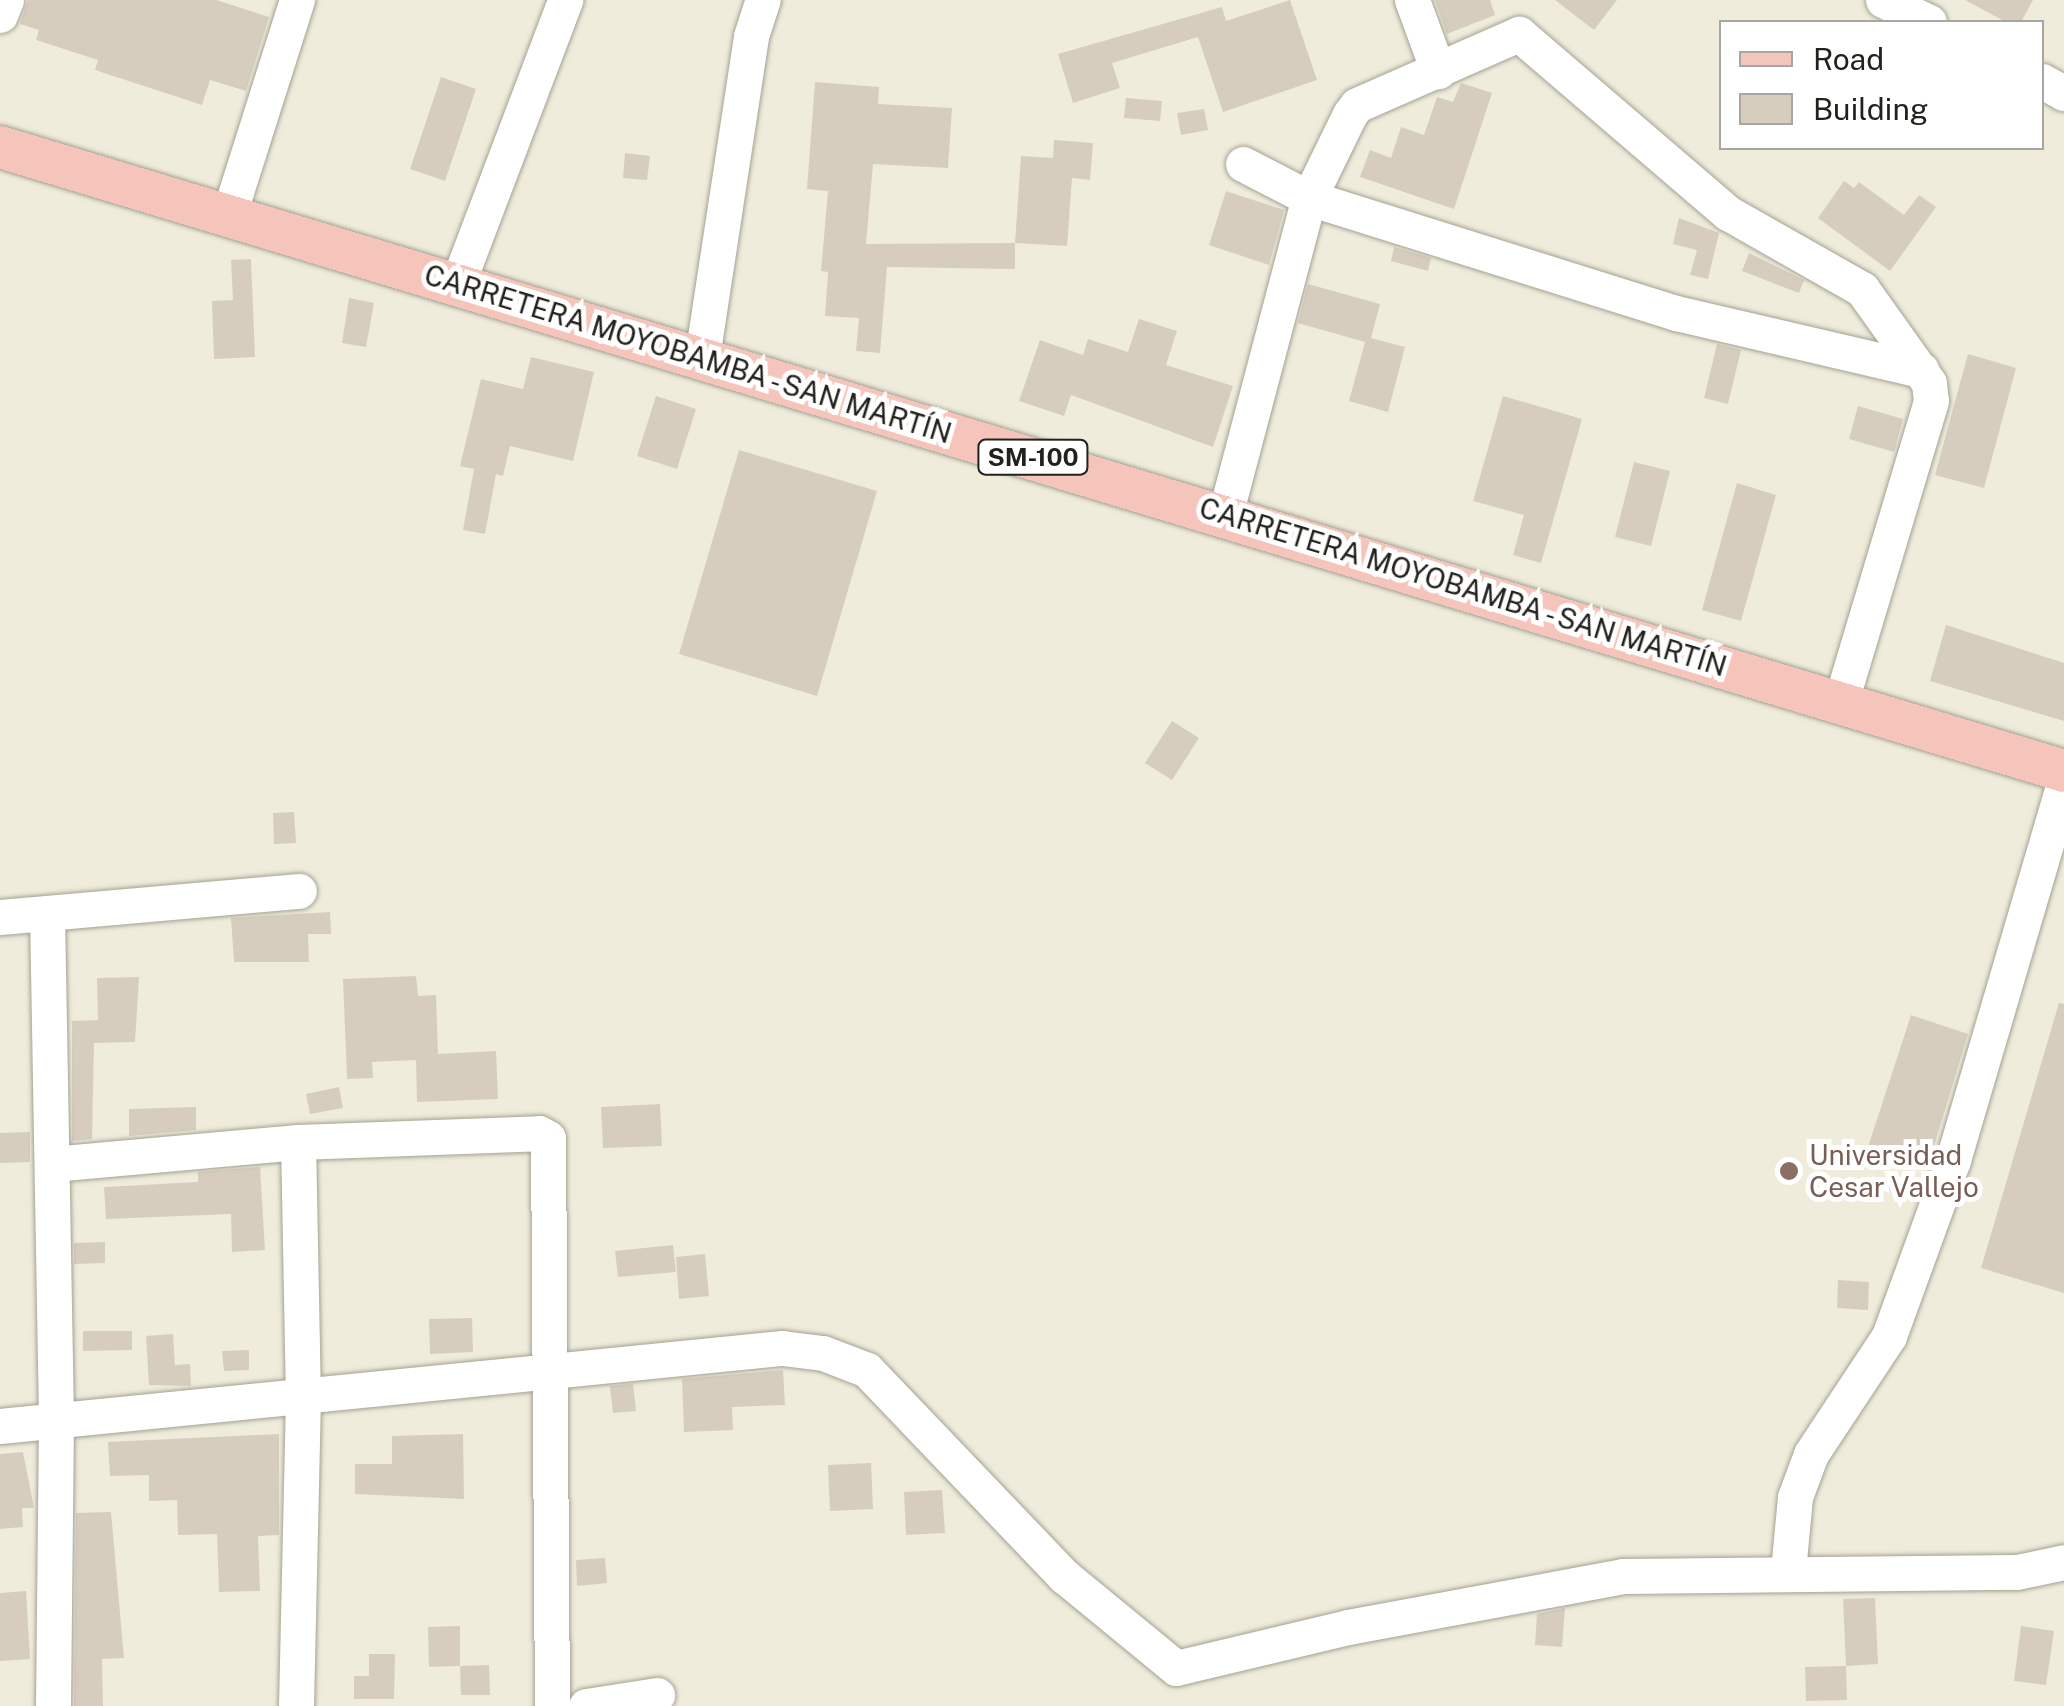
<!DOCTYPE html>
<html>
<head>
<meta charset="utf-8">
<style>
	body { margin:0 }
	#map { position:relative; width:2064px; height:1706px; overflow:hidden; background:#efecdc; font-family:"Public Sans",sans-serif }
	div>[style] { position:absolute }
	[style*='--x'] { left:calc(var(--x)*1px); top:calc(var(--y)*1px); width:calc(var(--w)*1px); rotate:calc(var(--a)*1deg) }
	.building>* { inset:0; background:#d7cdbf }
	.roads { filter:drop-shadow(0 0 2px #a4a293) drop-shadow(0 0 2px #a4a293) }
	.minor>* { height:35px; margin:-17.5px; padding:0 17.5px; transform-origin:17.5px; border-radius:17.5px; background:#fff }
	.major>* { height:42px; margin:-21px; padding:0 21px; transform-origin:21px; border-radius:21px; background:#f5c4bb }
	.dots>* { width:28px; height:28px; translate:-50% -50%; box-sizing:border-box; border:5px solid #fff; border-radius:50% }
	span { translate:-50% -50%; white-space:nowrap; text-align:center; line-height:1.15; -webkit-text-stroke:10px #fff; paint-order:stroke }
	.shield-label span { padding:2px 8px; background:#fff; border:2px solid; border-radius:8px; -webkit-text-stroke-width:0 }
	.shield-label { font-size:25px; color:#22211b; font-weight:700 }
	.street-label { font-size:28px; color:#22211b }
	.education-label { font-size:28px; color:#785e54 }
	.left { translate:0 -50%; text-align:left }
	.legend { position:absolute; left:1719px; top:20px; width:325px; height:130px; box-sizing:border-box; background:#fff; border:2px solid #a7a6a4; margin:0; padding:12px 18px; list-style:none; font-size:30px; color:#22211b }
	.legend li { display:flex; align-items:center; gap:20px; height:50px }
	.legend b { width:50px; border:2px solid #a7a6a4 }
</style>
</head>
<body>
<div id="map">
	<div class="building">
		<div style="clip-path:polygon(28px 0,216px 0,269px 17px,246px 91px,210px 80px,202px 105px,95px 70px,98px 60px,36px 40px,39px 30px,20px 24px)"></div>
		<div style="clip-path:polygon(1290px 0,1317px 80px,1223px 112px,1198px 37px,1112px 63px,1120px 88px,1073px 103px,1058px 54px,1222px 7px,1226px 21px)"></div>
		<div style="clip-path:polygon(1435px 0,1490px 0,1495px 15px,1447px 34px)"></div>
		<div style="clip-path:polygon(1555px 0,1617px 0,1594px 30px)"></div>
		<div style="clip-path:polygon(1965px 0,2033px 0,2021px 22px,2006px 22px)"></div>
		<div style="clip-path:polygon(441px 77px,476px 89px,445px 181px,410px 169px)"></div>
		<div style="clip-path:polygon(815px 82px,879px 87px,878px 104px,952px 108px,948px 168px,873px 164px,866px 244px,1015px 243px,1015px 269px,887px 267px,880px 353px,856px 351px,859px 318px,825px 316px,828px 272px,821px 271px,828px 191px,807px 189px)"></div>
		<div style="clip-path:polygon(1461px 83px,1492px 93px,1454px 209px,1360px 177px,1370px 150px,1391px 158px,1401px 127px,1424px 135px,1437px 97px,1453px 102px)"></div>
		<div style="clip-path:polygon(1126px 98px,1162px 101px,1160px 121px,1124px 118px)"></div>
		<div style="clip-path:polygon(1204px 109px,1208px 130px,1181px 135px,1177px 113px)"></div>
		<div style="clip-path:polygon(1054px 140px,1093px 143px,1090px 180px,1072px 178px,1067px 246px,1015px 243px,1021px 156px,1053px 158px)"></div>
		<div style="clip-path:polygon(625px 153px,650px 156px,647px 180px,623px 178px)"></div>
		<div style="clip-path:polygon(1844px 181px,1854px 188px,1859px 182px,1904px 215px,1919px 195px,1936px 207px,1890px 271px,1818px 218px)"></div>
		<div style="clip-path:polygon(1226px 191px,1284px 210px,1269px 265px,1209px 245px)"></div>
		<div style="clip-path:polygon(1679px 218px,1719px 233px,1708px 279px,1690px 275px,1697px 250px,1673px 244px)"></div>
		<div style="clip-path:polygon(1394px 247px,1431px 258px,1428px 271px,1391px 261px)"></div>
		<div style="clip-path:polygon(1749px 253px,1804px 280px,1799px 293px,1742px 271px)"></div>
		<div style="clip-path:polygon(251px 259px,255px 357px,214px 359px,212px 301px,233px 300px,231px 260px)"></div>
		<div style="clip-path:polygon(1308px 284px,1380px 304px,1371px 338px,1405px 347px,1388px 412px,1349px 401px,1365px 342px,1298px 323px)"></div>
		<div style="clip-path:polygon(349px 298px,374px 303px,366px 347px,342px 343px)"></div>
		<div style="clip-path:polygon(1139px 319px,1177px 331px,1166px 365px,1233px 386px,1213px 447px,1071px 395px,1064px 416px,1019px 401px,1040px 340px,1083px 355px,1088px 339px,1128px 352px)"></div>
		<div style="clip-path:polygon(1717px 344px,1741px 350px,1728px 404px,1704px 398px)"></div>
		<div style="clip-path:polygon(1968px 354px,2016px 368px,1984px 488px,1935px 475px)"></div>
		<div style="clip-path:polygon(531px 357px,594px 372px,573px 461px,510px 446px,503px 476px,496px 474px,485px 534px,463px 530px,474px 469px,460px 466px,481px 379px,523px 389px)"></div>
		<div style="clip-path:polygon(656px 396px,696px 409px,677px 469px,637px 456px)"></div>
		<div style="clip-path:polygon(1503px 396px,1582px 419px,1541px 563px,1513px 555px,1524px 515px,1473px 501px)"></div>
		<div style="clip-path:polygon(1858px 406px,1903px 419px,1894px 452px,1849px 439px)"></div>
		<div style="clip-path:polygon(739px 450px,877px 491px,817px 696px,679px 654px)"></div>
		<div style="clip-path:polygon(1634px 462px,1670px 471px,1651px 546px,1615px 537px)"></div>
		<div style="clip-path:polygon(1737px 483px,1776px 495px,1741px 621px,1702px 610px)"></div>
		<div style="clip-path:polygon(1946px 625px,2064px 663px,2064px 721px,1930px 681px)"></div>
		<div style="clip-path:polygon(1172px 721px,1199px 738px,1172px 780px,1145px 763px)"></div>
		<div style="clip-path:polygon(294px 812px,296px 843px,274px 844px,273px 813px)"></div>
		<div style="clip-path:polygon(330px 912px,331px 934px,308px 934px,309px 962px,234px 962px,231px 918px)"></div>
		<div style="clip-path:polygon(416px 976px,418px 996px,436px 995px,438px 1054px,496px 1051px,498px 1099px,417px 1102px,416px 1060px,372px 1062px,373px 1078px,347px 1079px,343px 979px)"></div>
		<div style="clip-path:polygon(139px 977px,135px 1042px,94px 1043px,92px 1139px,72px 1141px,72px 1021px,98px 1020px,97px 978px)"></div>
		<div style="clip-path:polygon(2059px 1003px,2064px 1004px,2064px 1293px,1981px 1268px)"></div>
		<div style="clip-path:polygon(1911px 1015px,1968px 1034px,1927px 1169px,1867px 1150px)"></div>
		<div style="clip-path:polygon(339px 1087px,343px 1108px,310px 1114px,306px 1094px)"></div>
		<div style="clip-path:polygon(660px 1104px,662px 1146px,603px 1148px,601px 1107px)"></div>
		<div style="clip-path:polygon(196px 1107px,196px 1130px,129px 1136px,129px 1109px)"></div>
		<div style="clip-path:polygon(30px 1132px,30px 1162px,0 1163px,0 1133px)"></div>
		<div style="clip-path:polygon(260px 1167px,265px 1250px,232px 1252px,231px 1214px,106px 1219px,104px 1187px,198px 1182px,198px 1172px)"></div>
		<div style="clip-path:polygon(105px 1242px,105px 1263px,74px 1264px,74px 1243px)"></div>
		<div style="clip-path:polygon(673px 1245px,676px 1272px,618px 1277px,615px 1251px)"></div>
		<div style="clip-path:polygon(705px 1254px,709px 1296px,679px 1299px,676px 1257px)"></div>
		<div style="clip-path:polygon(1838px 1280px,1869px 1282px,1868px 1310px,1837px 1308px)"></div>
		<div style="clip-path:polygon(472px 1318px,473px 1352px,430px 1354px,429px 1319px)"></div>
		<div style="clip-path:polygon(83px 1331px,132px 1331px,132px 1350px,83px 1351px)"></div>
		<div style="clip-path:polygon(173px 1334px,175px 1365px,190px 1364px,191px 1386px,149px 1385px,146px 1336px)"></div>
		<div style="clip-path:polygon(249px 1350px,249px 1370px,224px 1371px,222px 1351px)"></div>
		<div style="clip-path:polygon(783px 1370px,785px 1405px,732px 1407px,733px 1430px,684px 1432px,682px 1379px)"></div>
		<div style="clip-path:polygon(633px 1384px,636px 1411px,613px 1413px,610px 1386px)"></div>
		<div style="clip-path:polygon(279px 1434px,279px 1535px,258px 1536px,260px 1591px,219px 1592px,217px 1534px,178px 1535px,177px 1500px,149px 1501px,149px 1475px,110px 1476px,108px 1442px)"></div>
		<div style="clip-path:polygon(463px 1434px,464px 1499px,355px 1494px,355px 1464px,392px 1464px,392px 1436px)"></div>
		<div style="clip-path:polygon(23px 1452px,34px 1508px,22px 1508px,23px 1527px,0 1529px,0 1454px)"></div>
		<div style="clip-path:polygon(871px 1463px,873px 1509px,830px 1511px,828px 1465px)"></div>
		<div style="clip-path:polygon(942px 1490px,945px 1533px,906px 1535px,904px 1492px)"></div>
		<div style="clip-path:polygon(111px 1512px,124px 1658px,102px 1659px,103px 1706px,74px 1706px,76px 1513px)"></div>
		<div style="clip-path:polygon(605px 1558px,607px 1583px,577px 1586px,576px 1560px)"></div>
		<div style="clip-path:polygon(26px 1591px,30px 1659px,0 1661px,0 1593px)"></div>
		<div style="clip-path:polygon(1875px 1598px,1878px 1664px,1846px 1666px,1843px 1599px)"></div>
		<div style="clip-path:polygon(1565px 1608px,1562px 1647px,1535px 1645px,1537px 1614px)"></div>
		<div style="clip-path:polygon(460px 1626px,460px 1666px,429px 1667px,428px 1627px)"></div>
		<div style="clip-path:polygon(2021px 1626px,2054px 1631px,2046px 1685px,2014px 1681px)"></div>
		<div style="clip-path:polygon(369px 1654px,395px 1654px,394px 1699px,354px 1699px,354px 1676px,369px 1676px)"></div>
		<div style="clip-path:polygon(489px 1665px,490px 1695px,461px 1695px,460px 1666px)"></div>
		<div style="clip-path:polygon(1846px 1666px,1847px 1700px,1806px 1701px,1805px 1667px)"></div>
	</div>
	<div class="roads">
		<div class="minor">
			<div style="--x:1412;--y:0;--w:76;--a:69.9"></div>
			<div style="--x:1883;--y:0;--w:51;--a:25.6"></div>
			<div style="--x:0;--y:15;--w:16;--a:-68"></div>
			<div style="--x:2042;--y:81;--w:25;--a:29"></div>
			<div style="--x:1243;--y:164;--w:74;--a:27.3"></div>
			<div style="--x:1309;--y:198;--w:385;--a:17.4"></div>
			<div style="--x:1676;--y:313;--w:252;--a:13.1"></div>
			<div style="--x:229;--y:214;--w:225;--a:-72.4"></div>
			<div style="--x:457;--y:285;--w:305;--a:-69.2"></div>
			<div style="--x:702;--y:357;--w:325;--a:-81.3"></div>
			<div style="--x:751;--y:36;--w:38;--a:-72"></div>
			<div style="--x:1225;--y:515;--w:328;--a:-75.2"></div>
			<div style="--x:1309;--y:198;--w:93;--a:-64"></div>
			<div style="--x:1350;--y:114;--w:11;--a:-52"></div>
			<div style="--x:1357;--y:105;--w:177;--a:-23.7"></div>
			<div style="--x:1519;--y:34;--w:275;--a:40.6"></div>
			<div style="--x:1728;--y:213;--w:154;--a:29.6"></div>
			<div style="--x:1862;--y:289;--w:115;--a:54.5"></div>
			<div style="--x:1929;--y:383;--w:18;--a:84"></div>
			<div style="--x:1931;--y:401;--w:313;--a:106.7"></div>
			<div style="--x:47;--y:913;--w:506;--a:88.98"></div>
			<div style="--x:56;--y:1419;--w:287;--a:90.6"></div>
			<div style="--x:0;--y:917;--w:300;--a:-5"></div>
			<div style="--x:52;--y:1164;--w:247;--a:-5.1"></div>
			<div style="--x:298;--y:1142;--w:241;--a:-2.1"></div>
			<div style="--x:539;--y:1133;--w:10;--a:29"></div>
			<div style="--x:548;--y:1138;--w:568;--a:89.6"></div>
			<div style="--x:0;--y:1426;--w:786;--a:-5.7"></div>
			<div style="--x:782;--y:1348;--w:41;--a:7"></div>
			<div style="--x:823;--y:1353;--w:47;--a:21.1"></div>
			<div style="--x:867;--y:1370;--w:285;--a:46.3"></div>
			<div style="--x:1064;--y:1576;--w:145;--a:39.4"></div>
			<div style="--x:1176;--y:1668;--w:177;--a:-13.4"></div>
			<div style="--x:1348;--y:1627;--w:280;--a:-10.5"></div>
			<div style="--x:1623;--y:1576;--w:394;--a:-0.6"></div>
			<div style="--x:2017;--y:1572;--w:48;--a:-12"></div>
			<div style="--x:1788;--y:1571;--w:74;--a:-84.6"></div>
			<div style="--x:1795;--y:1497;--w:46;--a:-69.6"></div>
			<div style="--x:1811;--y:1454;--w:141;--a:-56.5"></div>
			<div style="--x:1889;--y:1336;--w:187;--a:-70"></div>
			<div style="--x:1953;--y:1160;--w:394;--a:-73.6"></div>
			<div style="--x:296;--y:1706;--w:306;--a:-88.7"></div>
			<div style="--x:303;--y:1400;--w:258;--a:-91.1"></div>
			<div style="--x:586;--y:1706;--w:72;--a:-8.8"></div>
		</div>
		<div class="major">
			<div style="--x:0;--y:147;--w:2156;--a:16.82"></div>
		</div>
	</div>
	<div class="dots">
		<div style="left:1789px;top:1171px;background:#8d6e63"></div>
	</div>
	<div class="shield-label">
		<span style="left:1033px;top:457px">SM-100</span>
	</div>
	<div class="street-label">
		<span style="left:688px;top:354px;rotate:17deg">CARRETERA MOYOBAMBA - SAN MARTÍN</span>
		<span style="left:1463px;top:587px;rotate:17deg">CARRETERA MOYOBAMBA - SAN MARTÍN</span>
	</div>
	<div class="education-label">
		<span class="left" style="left:1809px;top:1171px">Universidad<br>Cesar Vallejo</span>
	</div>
	<ul class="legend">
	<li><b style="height:12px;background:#f5c4bb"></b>Road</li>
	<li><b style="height:28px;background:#d7cdbf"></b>Building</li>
	</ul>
</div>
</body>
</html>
